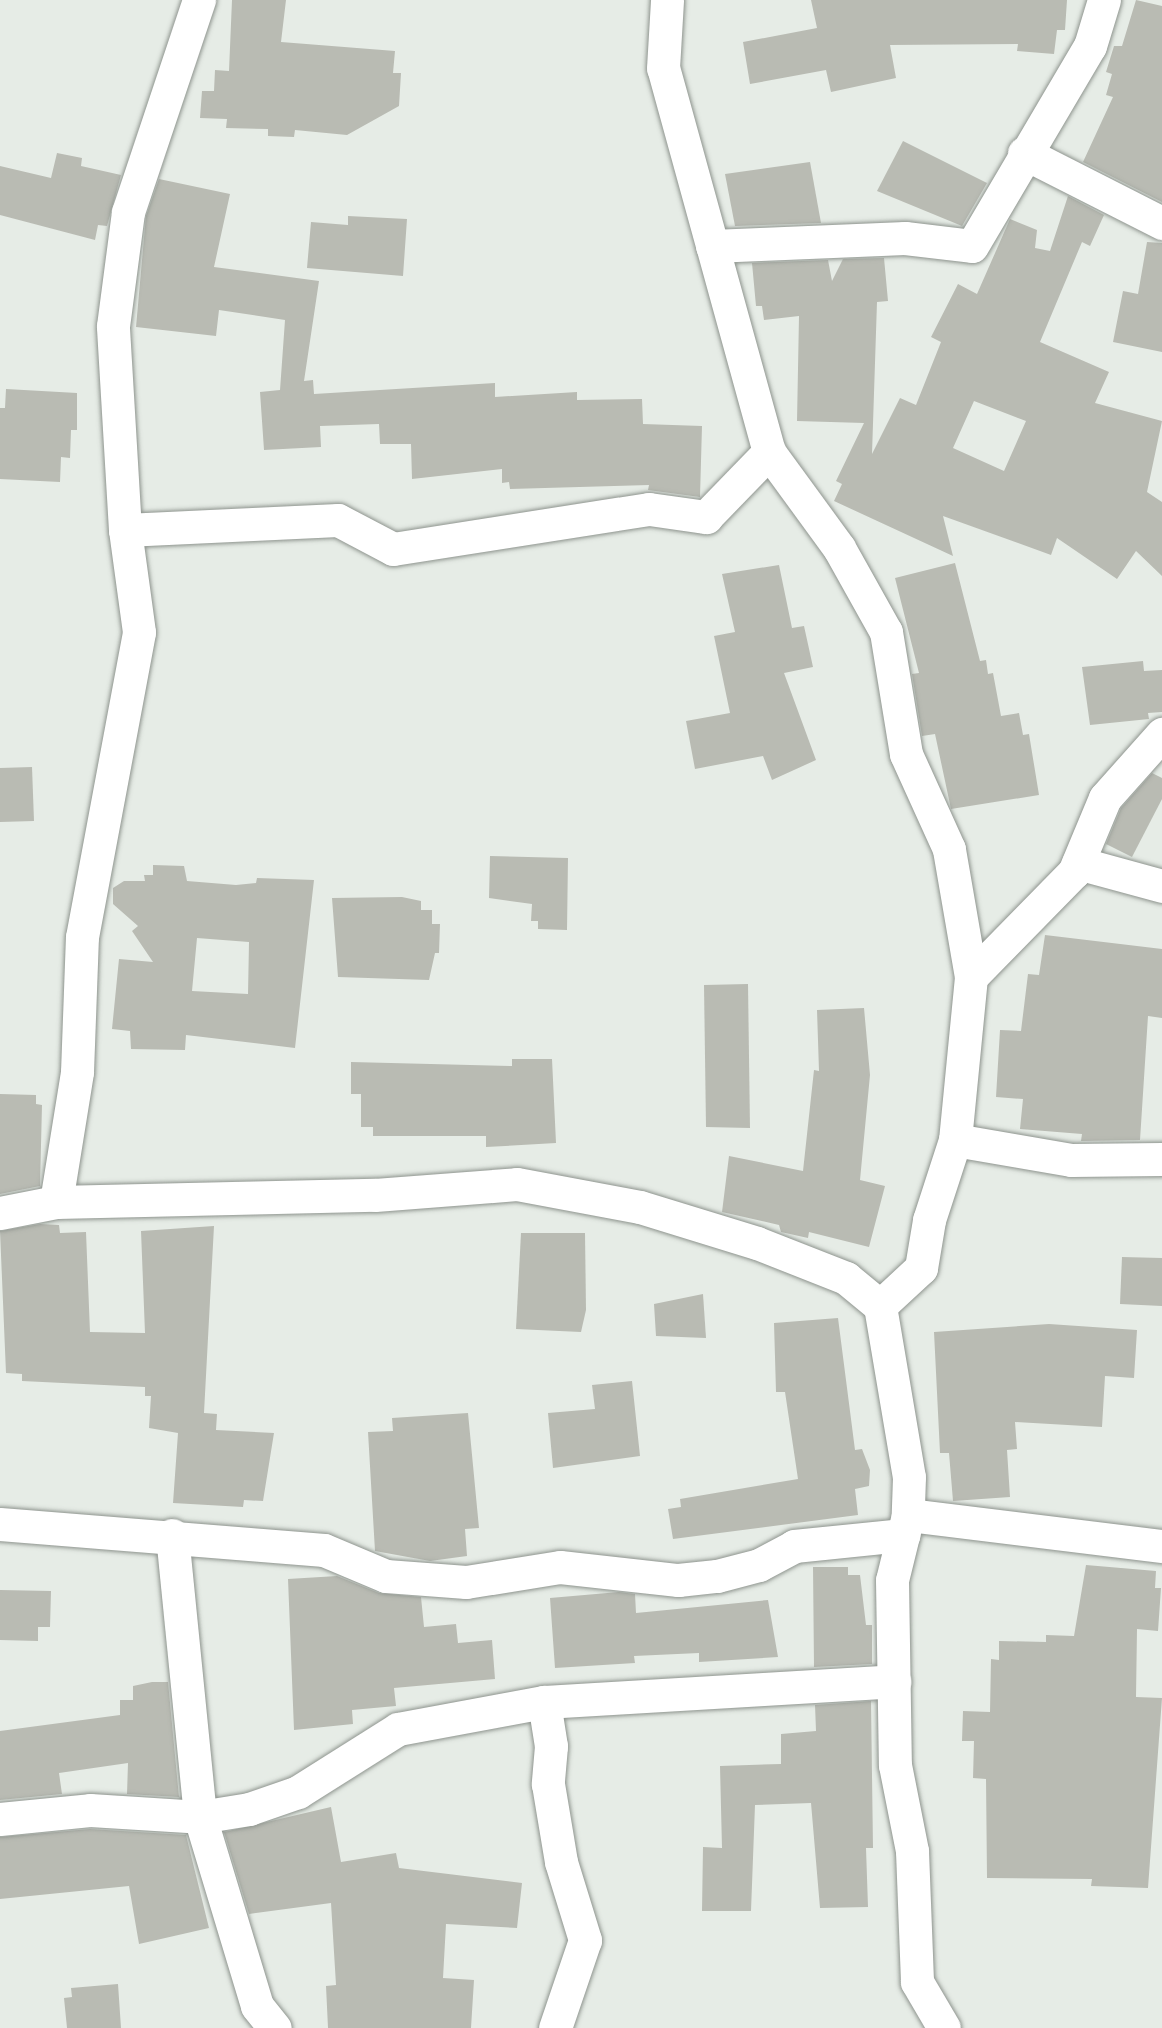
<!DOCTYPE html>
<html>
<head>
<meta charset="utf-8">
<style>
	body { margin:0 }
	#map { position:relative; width:1162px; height:2028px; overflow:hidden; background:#e6ece6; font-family:"Golos Text",sans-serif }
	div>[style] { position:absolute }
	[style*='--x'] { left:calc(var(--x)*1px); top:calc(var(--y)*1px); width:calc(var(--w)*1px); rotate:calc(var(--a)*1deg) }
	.building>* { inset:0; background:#b9bbb3 }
	.roads { filter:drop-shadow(0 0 2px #8e948e) drop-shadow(0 0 2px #8e948e) }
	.minor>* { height:33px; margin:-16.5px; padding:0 16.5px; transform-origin:16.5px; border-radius:16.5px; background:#fff }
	span { translate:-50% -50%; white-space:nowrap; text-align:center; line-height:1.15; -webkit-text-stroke:5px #fff; paint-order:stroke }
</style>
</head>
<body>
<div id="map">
	<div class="building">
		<div style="clip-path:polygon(232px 0,286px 0,281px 42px,395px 51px,393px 73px,401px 73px,399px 106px,347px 135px,295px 130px,294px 137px,268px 136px,268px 129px,226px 128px,227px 119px,200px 118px,202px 91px,214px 91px,215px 70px,229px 71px)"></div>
		<div style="clip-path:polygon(811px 0,1067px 0,1065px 30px,1057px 30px,1054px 54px,1017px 51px,1018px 44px,890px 45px,896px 78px,831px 92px,826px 70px,750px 84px,743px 42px,817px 28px)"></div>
		<div style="clip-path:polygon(1136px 0,1162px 6px,1162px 202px,1083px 162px,1113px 97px,1106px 95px,1112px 74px,1106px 72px,1114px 46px,1122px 46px)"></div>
		<div style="clip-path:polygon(903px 141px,987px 183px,962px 226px,877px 191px)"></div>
		<div style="clip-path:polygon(57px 153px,82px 158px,81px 166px,121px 175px,107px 226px,98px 225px,95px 240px,0 215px,0 166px,51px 178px)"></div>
		<div style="clip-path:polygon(810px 162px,821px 223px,735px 226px,725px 174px)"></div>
		<div style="clip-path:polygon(159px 179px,230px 194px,214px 267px,319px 281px,304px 381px,313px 380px,314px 394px,495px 383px,495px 397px,577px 392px,577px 400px,642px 399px,643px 424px,702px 426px,700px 497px,648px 490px,649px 485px,510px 489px,509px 482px,502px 483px,502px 469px,412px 479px,411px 444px,380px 444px,379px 424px,320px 426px,321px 447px,264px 450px,260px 392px,280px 390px,285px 320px,219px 310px,216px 336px,136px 327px,146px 216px)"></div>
		<div style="clip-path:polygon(evenodd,1068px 196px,1104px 215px,1090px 246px,1082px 242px,1040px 342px,1109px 372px,1095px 403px,1162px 421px,1147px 492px,1162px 502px,1162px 576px,1136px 551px,1117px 579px,1057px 538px,1051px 555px,943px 516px,953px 556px,834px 501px,842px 484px,836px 481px,864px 423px,797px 421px,799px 316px,764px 320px,762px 306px,756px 306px,752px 263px,828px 260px,832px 281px,843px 259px,884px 258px,888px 301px,877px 302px,872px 454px,900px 398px,916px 405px,941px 342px,931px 337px,958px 284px,977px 294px,1010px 219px,1037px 230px,1035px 248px,1050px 251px,1068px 196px,974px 401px,1026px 421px,1004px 471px,953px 448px,974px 401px)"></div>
		<div style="clip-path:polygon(348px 216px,407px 219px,403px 276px,307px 268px,311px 222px,348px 225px)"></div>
		<div style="clip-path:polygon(1147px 242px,1162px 243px,1162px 352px,1113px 342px,1123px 291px,1138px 294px)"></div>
		<div style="clip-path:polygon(6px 389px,77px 393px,77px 430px,71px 430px,70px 458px,61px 457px,60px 482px,0 479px,0 408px,5px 408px)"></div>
		<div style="clip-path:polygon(955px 563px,980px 661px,986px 660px,988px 674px,993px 673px,1001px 716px,1019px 713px,1023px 735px,1029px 734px,1039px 795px,951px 809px,935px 734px,922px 736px,912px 674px,919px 673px,895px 578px)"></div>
		<div style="clip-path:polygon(779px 565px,792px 628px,804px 626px,813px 667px,784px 673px,816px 760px,772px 780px,763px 756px,695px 769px,686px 721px,730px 713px,714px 636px,735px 632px,722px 574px)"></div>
		<div style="clip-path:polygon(1143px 661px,1144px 671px,1162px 670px,1162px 712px,1148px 713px,1149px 719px,1090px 725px,1082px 667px)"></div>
		<div style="clip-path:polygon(32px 767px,34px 821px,0 822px,0 768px)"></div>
		<div style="clip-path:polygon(1152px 773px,1162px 778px,1162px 799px,1132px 857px,1106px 844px,1121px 808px)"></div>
		<div style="clip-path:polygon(490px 856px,568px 858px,567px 930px,538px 929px,538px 921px,531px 921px,532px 904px,489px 898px)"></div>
		<div style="clip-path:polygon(evenodd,153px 865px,184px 866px,187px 881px,236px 885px,256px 883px,257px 878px,314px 880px,295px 1048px,186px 1035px,185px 1050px,131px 1049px,130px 1031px,112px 1029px,119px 959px,153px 962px,132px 931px,138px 926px,113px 904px,113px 888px,124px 881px,145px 881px,144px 875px,153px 875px,153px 865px,197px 938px,249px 942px,248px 994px,192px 991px,197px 938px)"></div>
		<div style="clip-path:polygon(402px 897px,421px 901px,421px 910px,432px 910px,432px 924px,440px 924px,439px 953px,435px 953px,429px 980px,338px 977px,332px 898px)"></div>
		<div style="clip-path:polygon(1045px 935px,1162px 949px,1162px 1018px,1148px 1016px,1140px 1140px,1081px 1141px,1082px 1134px,1020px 1129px,1023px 1099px,996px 1097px,1000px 1030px,1021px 1031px,1028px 974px,1039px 975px)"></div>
		<div style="clip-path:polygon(748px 984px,750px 1128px,706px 1127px,704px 985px)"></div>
		<div style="clip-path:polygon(864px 1008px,870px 1075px,860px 1180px,885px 1186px,869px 1247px,809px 1232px,808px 1238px,781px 1232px,779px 1225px,722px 1212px,729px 1156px,803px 1171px,814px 1070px,819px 1071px,817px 1010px)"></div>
		<div style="clip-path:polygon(512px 1059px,552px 1059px,556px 1143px,486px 1147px,486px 1136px,373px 1136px,373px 1127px,361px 1127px,361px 1094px,351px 1094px,351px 1062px,512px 1066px)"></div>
		<div style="clip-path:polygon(0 1094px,36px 1095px,36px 1104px,42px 1105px,40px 1186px,0 1194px)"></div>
		<div style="clip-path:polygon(40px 1224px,59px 1225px,60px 1233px,86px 1232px,90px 1332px,145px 1333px,141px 1231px,214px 1226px,204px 1413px,217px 1414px,216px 1430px,274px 1433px,263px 1501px,244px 1500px,243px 1507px,173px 1503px,178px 1433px,149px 1428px,151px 1396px,145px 1396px,145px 1387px,22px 1381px,22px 1374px,6px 1373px,0 1231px)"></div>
		<div style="clip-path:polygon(521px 1233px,585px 1233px,586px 1310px,581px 1332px,516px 1329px)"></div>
		<div style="clip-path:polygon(1122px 1257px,1162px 1258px,1162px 1306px,1120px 1304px)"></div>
		<div style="clip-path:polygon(703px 1294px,706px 1338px,656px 1336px,654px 1304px)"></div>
		<div style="clip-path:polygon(838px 1318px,855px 1450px,862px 1449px,870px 1470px,869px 1486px,855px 1489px,858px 1515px,673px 1539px,668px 1509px,681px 1507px,680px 1499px,798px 1479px,785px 1392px,776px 1392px,774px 1323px)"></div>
		<div style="clip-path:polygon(1049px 1324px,1137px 1330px,1134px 1378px,1105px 1376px,1102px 1427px,1015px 1422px,1017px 1449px,1007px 1450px,1010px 1497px,953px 1501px,949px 1453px,940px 1453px,934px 1332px)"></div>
		<div style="clip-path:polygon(632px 1381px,640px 1456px,553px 1468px,548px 1413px,595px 1409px,592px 1385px)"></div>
		<div style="clip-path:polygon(468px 1413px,479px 1528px,465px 1529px,467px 1556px,430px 1561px,375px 1551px,368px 1432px,393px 1431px,392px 1418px)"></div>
		<div style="clip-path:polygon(1086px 1565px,1156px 1571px,1155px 1588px,1161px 1588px,1158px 1631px,1137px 1629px,1136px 1697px,1162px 1698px,1148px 1888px,1091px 1886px,1092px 1879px,987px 1878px,986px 1779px,973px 1778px,974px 1741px,962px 1741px,963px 1711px,990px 1712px,991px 1659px,999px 1660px,999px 1641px,1046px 1642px,1046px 1635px,1074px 1636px)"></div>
		<div style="clip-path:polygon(813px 1567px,848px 1567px,848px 1575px,860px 1575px,866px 1625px,872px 1625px,872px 1664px,814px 1667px)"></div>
		<div style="clip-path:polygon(337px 1576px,379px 1593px,421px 1597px,424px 1627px,456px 1624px,458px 1643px,492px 1640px,495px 1679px,394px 1688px,396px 1706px,352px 1710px,353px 1724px,294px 1730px,288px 1579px)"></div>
		<div style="clip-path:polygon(0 1590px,51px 1591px,50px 1627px,38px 1627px,38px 1641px,0 1640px)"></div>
		<div style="clip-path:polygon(619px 1592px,635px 1594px,636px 1613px,768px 1600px,778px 1657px,699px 1662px,699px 1653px,634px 1656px,635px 1663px,555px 1668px,550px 1598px)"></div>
		<div style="clip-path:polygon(152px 1682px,168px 1682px,179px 1797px,127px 1794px,128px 1763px,59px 1773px,62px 1794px,0 1800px,0 1731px,120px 1715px,120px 1700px,133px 1700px,133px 1686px)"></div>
		<div style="clip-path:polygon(871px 1701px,873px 1848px,866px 1848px,868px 1907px,820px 1908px,811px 1803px,755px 1805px,751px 1911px,702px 1911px,703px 1847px,722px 1848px,720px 1766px,781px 1764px,781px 1734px,816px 1731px,815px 1705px)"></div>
		<div style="clip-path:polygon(331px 1807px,341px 1862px,396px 1853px,399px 1868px,522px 1883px,517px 1928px,446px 1924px,443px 1978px,474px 1980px,471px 2028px,328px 2028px,326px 1986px,336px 1985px,331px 1903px,249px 1914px,224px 1832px)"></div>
		<div style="clip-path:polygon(90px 1829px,186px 1835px,209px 1928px,139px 1944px,129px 1886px,0 1899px,0 1837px)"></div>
		<div style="clip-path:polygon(118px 1984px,121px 2028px,67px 2028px,64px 1998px,72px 1997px,71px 1988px)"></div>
	</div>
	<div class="roads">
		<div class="minor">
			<div style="--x:1024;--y:153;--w:155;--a:26.9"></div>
			<div style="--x:712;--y:246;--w:193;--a:-2.4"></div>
			<div style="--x:905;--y:238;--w:67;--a:6.8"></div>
			<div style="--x:972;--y:246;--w:232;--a:-59.5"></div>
			<div style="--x:1090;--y:46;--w:48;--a:-73.1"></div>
			<div style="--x:125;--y:530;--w:213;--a:-2.7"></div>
			<div style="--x:338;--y:520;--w:62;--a:27.8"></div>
			<div style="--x:393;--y:549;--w:259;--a:-8.9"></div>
			<div style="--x:649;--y:509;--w:58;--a:8"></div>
			<div style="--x:706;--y:517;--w:91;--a:-45.9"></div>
			<div style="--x:1078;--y:863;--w:87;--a:15.3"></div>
			<div style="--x:971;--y:977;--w:147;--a:-45.6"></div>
			<div style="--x:1074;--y:872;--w:80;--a:-67.3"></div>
			<div style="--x:1105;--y:798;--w:86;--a:-48.3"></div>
			<div style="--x:955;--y:1140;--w:118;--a:9.8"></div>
			<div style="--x:1071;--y:1160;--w:91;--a:-0.6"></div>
			<div style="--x:56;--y:1202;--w:132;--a:-80.8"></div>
			<div style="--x:77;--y:1072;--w:135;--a:-87.9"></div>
			<div style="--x:82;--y:937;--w:310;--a:-79.4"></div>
			<div style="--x:139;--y:632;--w:103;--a:-97.8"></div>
			<div style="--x:125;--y:530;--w:204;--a:-93.4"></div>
			<div style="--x:113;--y:326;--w:115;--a:-82.5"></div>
			<div style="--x:128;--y:212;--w:224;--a:-71.5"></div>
			<div style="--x:0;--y:1213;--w:57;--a:-11.1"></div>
			<div style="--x:56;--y:1202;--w:319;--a:-1.3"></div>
			<div style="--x:375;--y:1195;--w:142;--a:-4.4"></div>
			<div style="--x:517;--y:1184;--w:125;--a:10.6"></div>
			<div style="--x:640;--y:1207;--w:122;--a:17.1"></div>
			<div style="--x:757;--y:1243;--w:96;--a:21.5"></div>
			<div style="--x:846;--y:1278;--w:44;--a:39.5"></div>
			<div style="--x:880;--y:1306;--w:56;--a:-42.8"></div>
			<div style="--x:921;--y:1268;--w:49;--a:-80.5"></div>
			<div style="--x:929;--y:1220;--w:84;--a:-72"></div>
			<div style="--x:955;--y:1140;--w:164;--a:-84.4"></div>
			<div style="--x:971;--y:977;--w:130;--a:-99.8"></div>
			<div style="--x:949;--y:849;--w:104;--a:-114.4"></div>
			<div style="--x:906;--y:754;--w:124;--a:-99.3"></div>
			<div style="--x:886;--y:632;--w:96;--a:-119.2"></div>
			<div style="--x:839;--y:548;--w:119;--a:-126.1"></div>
			<div style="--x:769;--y:452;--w:398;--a:-105.4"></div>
			<div style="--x:663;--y:68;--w:68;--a:-86.6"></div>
			<div style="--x:880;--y:1306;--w:173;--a:80.4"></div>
			<div style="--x:909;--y:1477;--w:38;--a:92"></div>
			<div style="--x:908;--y:1515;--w:67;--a:103.8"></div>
			<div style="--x:892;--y:1580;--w:185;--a:89.1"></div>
			<div style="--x:895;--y:1765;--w:88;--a:78.8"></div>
			<div style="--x:912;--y:1851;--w:131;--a:87.8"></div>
			<div style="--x:917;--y:1982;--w:53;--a:59.6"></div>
			<div style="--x:908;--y:1515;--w:256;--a:7"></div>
			<div style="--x:0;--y:1524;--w:325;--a:4.6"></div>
			<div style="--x:324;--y:1550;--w:67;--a:22.8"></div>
			<div style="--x:386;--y:1576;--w:80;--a:4.3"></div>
			<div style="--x:466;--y:1582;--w:95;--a:-9.1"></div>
			<div style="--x:560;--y:1567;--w:119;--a:6.3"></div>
			<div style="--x:678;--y:1580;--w:39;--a:-6"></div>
			<div style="--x:717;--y:1576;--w:43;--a:-14.7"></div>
			<div style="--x:759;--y:1565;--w:40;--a:-28"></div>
			<div style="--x:794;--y:1546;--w:110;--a:-5.8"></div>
			<div style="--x:172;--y:1535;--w:283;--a:84.3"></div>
			<div style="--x:200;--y:1817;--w:197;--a:73.2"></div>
			<div style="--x:257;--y:2006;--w:28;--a:51"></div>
			<div style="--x:544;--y:1702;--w:45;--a:81"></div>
			<div style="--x:551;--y:1746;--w:38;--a:95"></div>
			<div style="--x:548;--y:1784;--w:79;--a:80.5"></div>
			<div style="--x:561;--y:1862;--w:82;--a:72.9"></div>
			<div style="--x:585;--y:1940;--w:93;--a:108.8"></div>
			<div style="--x:0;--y:1819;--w:90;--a:-5.7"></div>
			<div style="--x:90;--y:1810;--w:110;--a:3.6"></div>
			<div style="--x:200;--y:1817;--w:50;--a:-9.3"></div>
			<div style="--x:249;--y:1809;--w:52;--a:-19.1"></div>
			<div style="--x:298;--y:1792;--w:118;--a:-32.2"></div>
			<div style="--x:398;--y:1729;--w:148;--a:-10.5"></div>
			<div style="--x:544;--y:1702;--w:351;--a:-3.4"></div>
		</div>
	</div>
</div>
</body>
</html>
